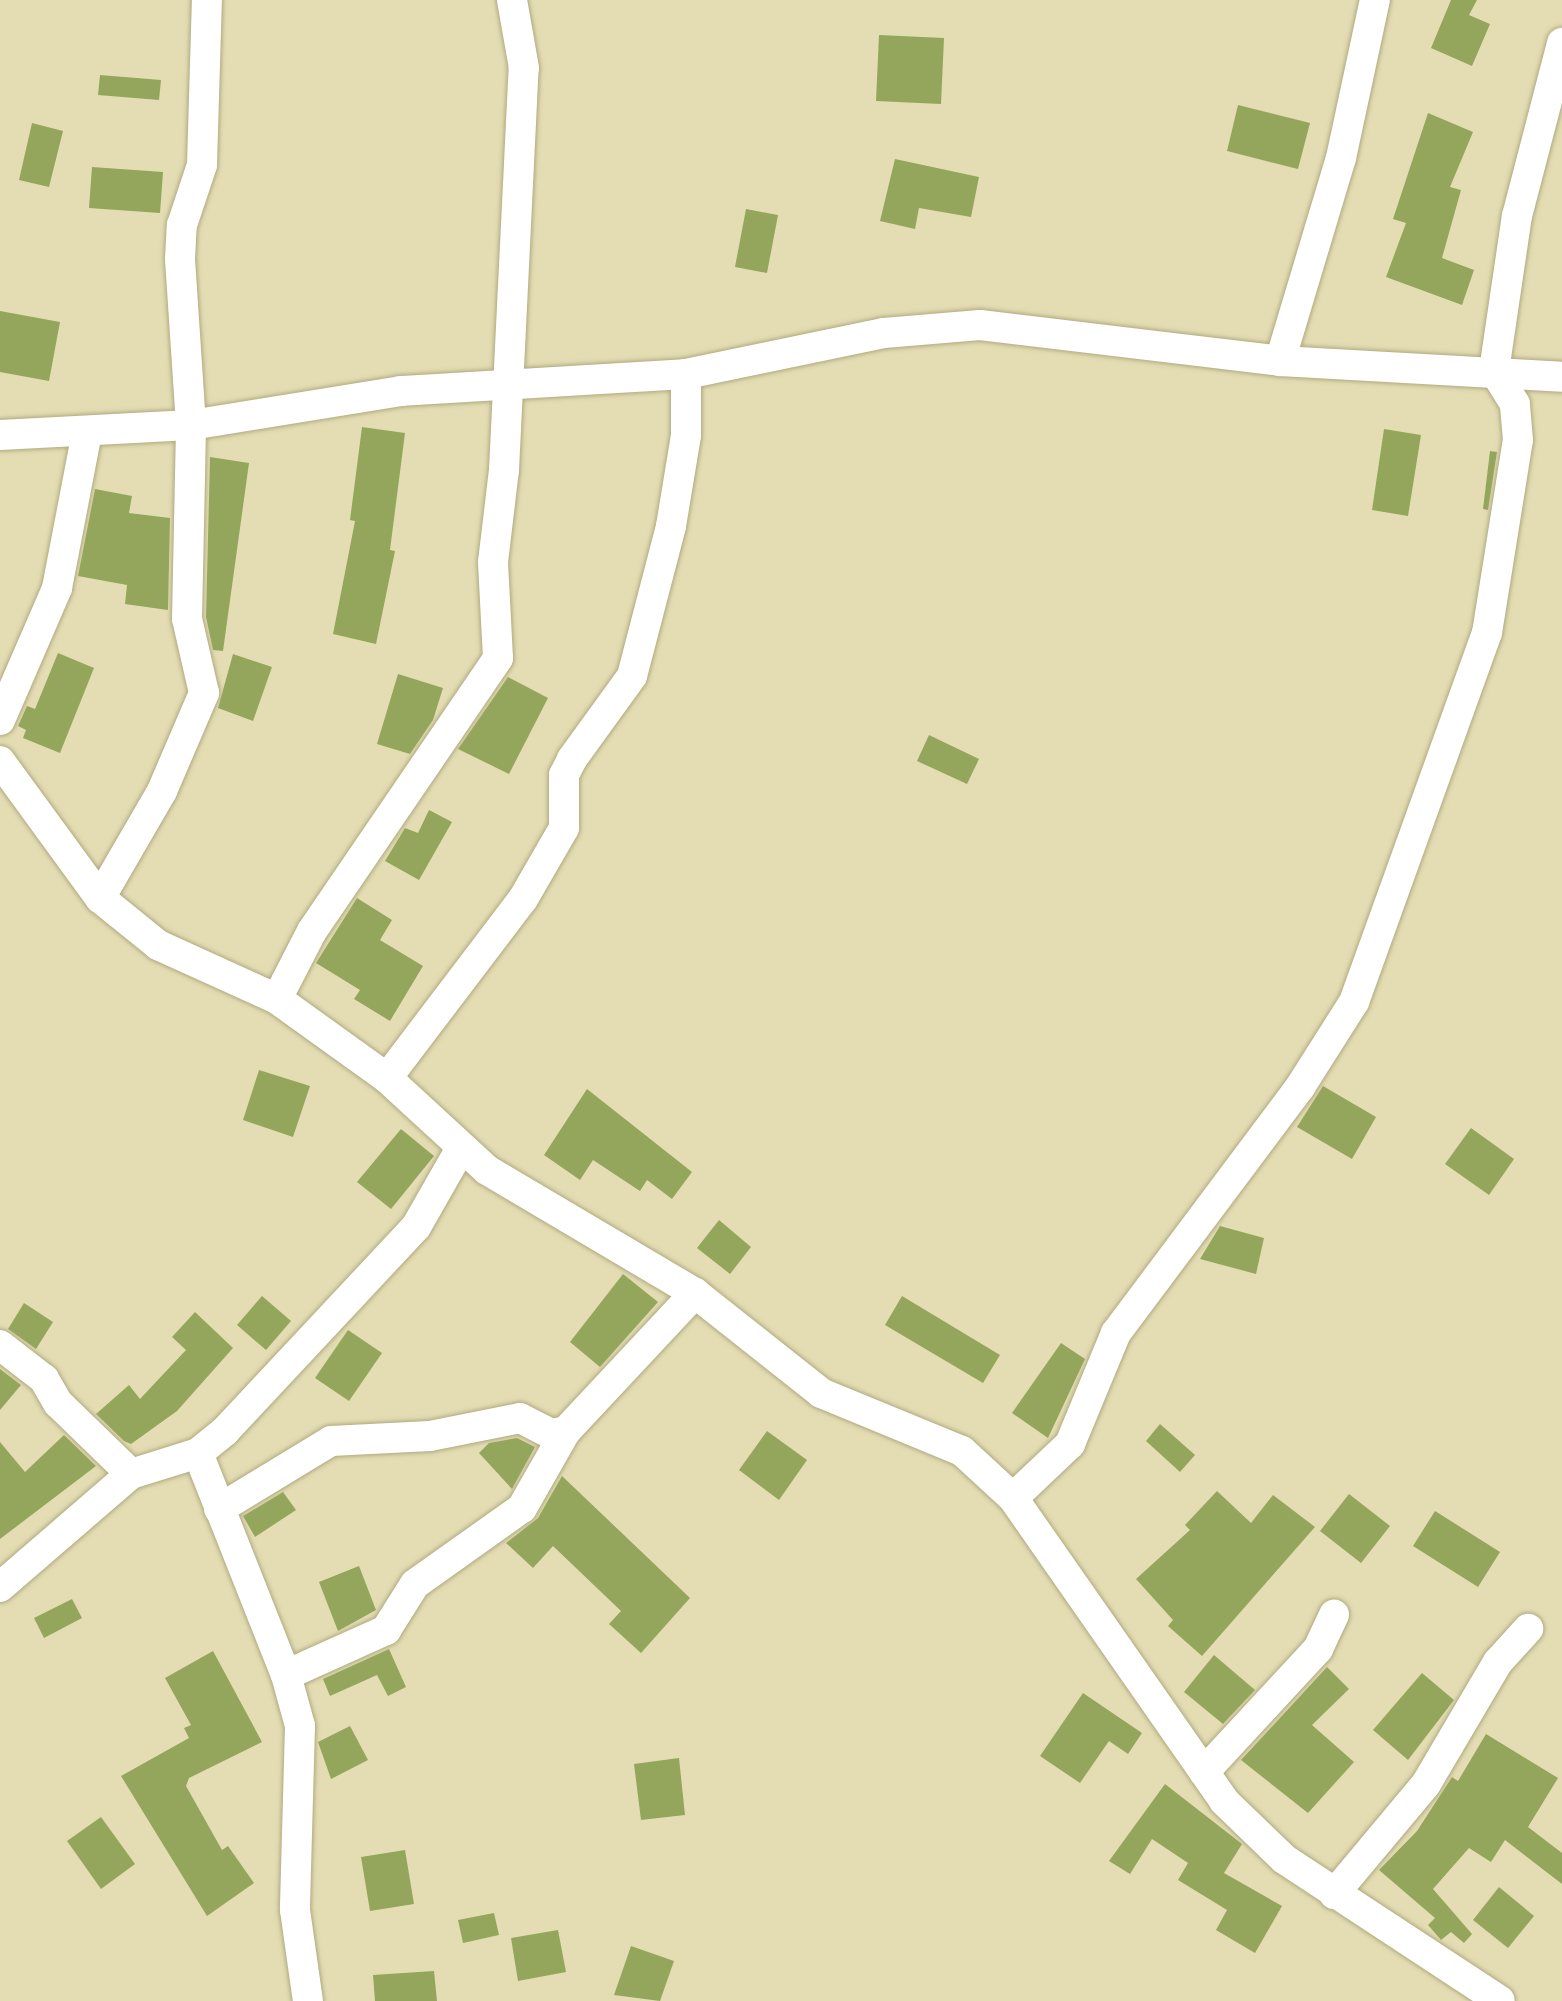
<!DOCTYPE html>
<html>
<head>
<meta charset="utf-8">
<style>
	body { margin:0 }
	#map { position:relative; width:1562px; height:2001px; overflow:hidden; background:#e4ddb3; font-family:"PT Sans Narrow",sans-serif }
	div>[style] { position:absolute }
	[style*='--x'] { left:calc(var(--x)*1px); top:calc(var(--y)*1px); width:calc(var(--w)*1px); rotate:calc(var(--a)*1deg) }
	.building>* { inset:0; background:#94a65b }
	.roads { filter:drop-shadow(0 0 2px #b0aa81) drop-shadow(0 0 2px #b0aa81) }
	.minor>* { height:30px; margin:-15px; padding:0 15px; transform-origin:15px; border-radius:15px; background:#fff }
	span { translate:-50% -50%; white-space:nowrap; text-align:center; line-height:1.15; -webkit-text-stroke:8px #fefdf5; paint-order:stroke }
</style>
</head>
<body>
<div id="map">
	<div class="building">
		<div style="clip-path:polygon(1451px 0,1477px 0,1469px 15px,1490px 24px,1472px 66px,1431px 48px)"></div>
		<div style="clip-path:polygon(879px 35px,944px 38px,941px 104px,876px 101px)"></div>
		<div style="clip-path:polygon(100px 75px,161px 80px,159px 100px,98px 95px)"></div>
		<div style="clip-path:polygon(1238px 105px,1310px 123px,1298px 169px,1227px 151px)"></div>
		<div style="clip-path:polygon(1428px 113px,1473px 132px,1450px 187px,1461px 190px,1442px 258px,1474px 270px,1462px 305px,1386px 277px,1406px 223px,1393px 219px)"></div>
		<div style="clip-path:polygon(32px 123px,63px 131px,49px 187px,19px 180px)"></div>
		<div style="clip-path:polygon(895px 159px,979px 177px,971px 217px,919px 208px,915px 229px,880px 221px)"></div>
		<div style="clip-path:polygon(92px 167px,163px 172px,160px 213px,89px 208px)"></div>
		<div style="clip-path:polygon(746px 209px,778px 215px,767px 273px,735px 267px)"></div>
		<div style="clip-path:polygon(0 311px,60px 322px,49px 381px,0 372px)"></div>
		<div style="clip-path:polygon(362px 427px,405px 433px,390px 550px,395px 551px,376px 644px,333px 634px,355px 521px,350px 520px)"></div>
		<div style="clip-path:polygon(1384px 429px,1421px 435px,1408px 516px,1372px 510px)"></div>
		<div style="clip-path:polygon(1490px 451px,1497px 452px,1488px 510px,1483px 509px)"></div>
		<div style="clip-path:polygon(210px 457px,249px 463px,223px 651px,213px 650px,206px 617px)"></div>
		<div style="clip-path:polygon(95px 489px,132px 496px,129px 513px,170px 518px,168px 610px,125px 604px,127px 585px,78px 576px)"></div>
		<div style="clip-path:polygon(58px 653px,94px 668px,60px 753px,23px 738px,26px 730px,18px 726px,27px 706px,35px 709px)"></div>
		<div style="clip-path:polygon(233px 654px,272px 667px,253px 721px,218px 708px)"></div>
		<div style="clip-path:polygon(398px 674px,443px 688px,433px 720px,410px 754px,377px 744px)"></div>
		<div style="clip-path:polygon(508px 677px,548px 698px,509px 774px,458px 749px)"></div>
		<div style="clip-path:polygon(929px 735px,979px 759px,967px 784px,917px 761px)"></div>
		<div style="clip-path:polygon(429px 810px,452px 822px,419px 880px,385px 861px,405px 828px,418px 833px)"></div>
		<div style="clip-path:polygon(357px 898px,392px 920px,380px 940px,423px 966px,390px 1021px,354px 999px,360px 990px,316px 963px)"></div>
		<div style="clip-path:polygon(259px 1070px,310px 1086px,293px 1137px,243px 1120px)"></div>
		<div style="clip-path:polygon(1323px 1086px,1376px 1117px,1352px 1159px,1297px 1127px)"></div>
		<div style="clip-path:polygon(587px 1089px,692px 1172px,672px 1199px,647px 1180px,640px 1191px,593px 1160px,580px 1180px,544px 1155px)"></div>
		<div style="clip-path:polygon(1471px 1128px,1514px 1159px,1489px 1195px,1445px 1164px)"></div>
		<div style="clip-path:polygon(401px 1129px,434px 1156px,391px 1209px,357px 1182px)"></div>
		<div style="clip-path:polygon(719px 1220px,751px 1247px,730px 1274px,697px 1248px)"></div>
		<div style="clip-path:polygon(1220px 1226px,1264px 1238px,1256px 1274px,1200px 1259px)"></div>
		<div style="clip-path:polygon(623px 1274px,658px 1302px,600px 1367px,570px 1342px)"></div>
		<div style="clip-path:polygon(262px 1296px,291px 1321px,266px 1350px,237px 1325px)"></div>
		<div style="clip-path:polygon(902px 1296px,1000px 1355px,983px 1383px,885px 1325px)"></div>
		<div style="clip-path:polygon(24px 1303px,53px 1322px,36px 1349px,8px 1329px)"></div>
		<div style="clip-path:polygon(195px 1312px,233px 1348px,177px 1411px,131px 1444px,124px 1441px,96px 1414px,129px 1385px,140px 1399px,186px 1350px,172px 1337px)"></div>
		<div style="clip-path:polygon(348px 1330px,382px 1353px,349px 1401px,315px 1378px)"></div>
		<div style="clip-path:polygon(1061px 1343px,1085px 1359px,1048px 1438px,1012px 1413px)"></div>
		<div style="clip-path:polygon(0 1369px,21px 1385px,0 1410px)"></div>
		<div style="clip-path:polygon(1160px 1424px,1195px 1455px,1180px 1472px,1146px 1441px)"></div>
		<div style="clip-path:polygon(767px 1431px,807px 1460px,779px 1500px,739px 1470px)"></div>
		<div style="clip-path:polygon(64px 1435px,96px 1466px,0 1539px,0 1442px,25px 1472px)"></div>
		<div style="clip-path:polygon(517px 1438px,535px 1447px,512px 1489px,479px 1453px,489px 1443px)"></div>
		<div style="clip-path:polygon(562px 1476px,690px 1598px,641px 1653px,609px 1624px,621px 1611px,553px 1546px,533px 1568px,506px 1543px,538px 1518px)"></div>
		<div style="clip-path:polygon(1217px 1491px,1251px 1523px,1273px 1495px,1315px 1527px,1202px 1656px,1168px 1626px,1173px 1620px,1136px 1579px,1190px 1530px,1185px 1525px)"></div>
		<div style="clip-path:polygon(283px 1492px,296px 1510px,255px 1537px,243px 1516px)"></div>
		<div style="clip-path:polygon(1349px 1494px,1390px 1526px,1361px 1563px,1320px 1531px)"></div>
		<div style="clip-path:polygon(1435px 1511px,1500px 1552px,1478px 1587px,1413px 1546px)"></div>
		<div style="clip-path:polygon(359px 1566px,376px 1610px,338px 1631px,319px 1582px)"></div>
		<div style="clip-path:polygon(72px 1599px,82px 1618px,44px 1638px,34px 1618px)"></div>
		<div style="clip-path:polygon(389px 1649px,406px 1687px,388px 1696px,377px 1675px,330px 1696px,323px 1679px)"></div>
		<div style="clip-path:polygon(213px 1651px,262px 1742px,189px 1778px,186px 1786px,222px 1850px,228px 1846px,254px 1883px,207px 1916px,121px 1776px,189px 1738px,184px 1728px,191px 1725px,165px 1678px)"></div>
		<div style="clip-path:polygon(1214px 1655px,1255px 1690px,1223px 1724px,1184px 1692px)"></div>
		<div style="clip-path:polygon(1327px 1667px,1349px 1689px,1312px 1725px,1354px 1762px,1308px 1813px,1241px 1760px)"></div>
		<div style="clip-path:polygon(1422px 1673px,1454px 1700px,1408px 1760px,1373px 1730px)"></div>
		<div style="clip-path:polygon(1083px 1693px,1142px 1733px,1128px 1754px,1109px 1741px,1080px 1783px,1040px 1756px)"></div>
		<div style="clip-path:polygon(350px 1726px,368px 1760px,331px 1779px,318px 1742px)"></div>
		<div style="clip-path:polygon(1486px 1734px,1558px 1778px,1528px 1827px,1562px 1853px,1562px 1884px,1505px 1840px,1491px 1862px,1469px 1848px,1433px 1889px,1472px 1934px,1464px 1943px,1451px 1932px,1441px 1940px,1428px 1925px,1435px 1918px,1379px 1870px,1417px 1831px,1452px 1777px,1458px 1781px)"></div>
		<div style="clip-path:polygon(679px 1758px,685px 1815px,641px 1820px,634px 1764px)"></div>
		<div style="clip-path:polygon(1165px 1784px,1242px 1844px,1224px 1873px,1282px 1906px,1255px 1953px,1216px 1930px,1227px 1910px,1178px 1880px,1188px 1863px,1152px 1839px,1130px 1874px,1109px 1861px)"></div>
		<div style="clip-path:polygon(101px 1817px,135px 1864px,101px 1889px,67px 1841px)"></div>
		<div style="clip-path:polygon(405px 1850px,414px 1904px,370px 1911px,361px 1857px)"></div>
		<div style="clip-path:polygon(1499px 1887px,1534px 1916px,1508px 1948px,1473px 1920px)"></div>
		<div style="clip-path:polygon(494px 1913px,499px 1935px,463px 1943px,458px 1920px)"></div>
		<div style="clip-path:polygon(558px 1930px,566px 1972px,518px 1981px,511px 1938px)"></div>
		<div style="clip-path:polygon(631px 1946px,674px 1961px,660px 2001px,614px 1995px)"></div>
		<div style="clip-path:polygon(434px 1971px,437px 2001px,375px 2001px,373px 1975px)"></div>
	</div>
	<div class="roads">
		<div class="minor">
			<div style="--x:1280;--y:361;--w:212;--a:-73.3"></div>
			<div style="--x:1341;--y:158;--w:162;--a:-77.9"></div>
			<div style="--x:0;--y:435;--w:191;--a:-3"></div>
			<div style="--x:191;--y:425;--w:213;--a:-9.2"></div>
			<div style="--x:401;--y:391;--w:286;--a:-3.4"></div>
			<div style="--x:686;--y:374;--w:202;--a:-11.7"></div>
			<div style="--x:884;--y:333;--w:96;--a:-4.8"></div>
			<div style="--x:980;--y:325;--w:302;--a:6.8"></div>
			<div style="--x:1280;--y:361;--w:282;--a:3.2"></div>
			<div style="--x:0;--y:720;--w:144;--a:-66.6"></div>
			<div style="--x:57;--y:588;--w:159;--a:-79.1"></div>
			<div style="--x:0;--y:761;--w:170;--a:53.9"></div>
			<div style="--x:100;--y:898;--w:75;--a:39"></div>
			<div style="--x:158;--y:945;--w:131;--a:24.4"></div>
			<div style="--x:277;--y:999;--w:135;--a:35.7"></div>
			<div style="--x:387;--y:1078;--w:136;--a:42.6"></div>
			<div style="--x:487;--y:1170;--w:242;--a:30.6"></div>
			<div style="--x:695;--y:1293;--w:161;--a:38.4"></div>
			<div style="--x:821;--y:1393;--w:152;--a:22.4"></div>
			<div style="--x:962;--y:1451;--w:69;--a:42.7"></div>
			<div style="--x:1013;--y:1498;--w:369;--a:55.1"></div>
			<div style="--x:1224;--y:1801;--w:83;--a:44"></div>
			<div style="--x:1284;--y:1859;--w:258;--a:33.3"></div>
			<div style="--x:100;--y:898;--w:124;--a:-59.9"></div>
			<div style="--x:162;--y:791;--w:107;--a:-66.8"></div>
			<div style="--x:204;--y:693;--w:76;--a:-102.9"></div>
			<div style="--x:187;--y:619;--w:194;--a:-88.8"></div>
			<div style="--x:191;--y:425;--w:166;--a:-93.8"></div>
			<div style="--x:180;--y:259;--w:34;--a:-87"></div>
			<div style="--x:182;--y:225;--w:63;--a:-71.6"></div>
			<div style="--x:202;--y:165;--w:165;--a:-88.3"></div>
			<div style="--x:277;--y:999;--w:76;--a:-62.8"></div>
			<div style="--x:312;--y:931;--w:330;--a:-55.7"></div>
			<div style="--x:498;--y:658;--w:96;--a:-93"></div>
			<div style="--x:493;--y:562;--w:93;--a:-83.2"></div>
			<div style="--x:504;--y:470;--w:402;--a:-87.2"></div>
			<div style="--x:524;--y:68;--w:69;--a:-100"></div>
			<div style="--x:387;--y:1078;--w:225;--a:-52.8"></div>
			<div style="--x:523;--y:899;--w:82;--a:-60"></div>
			<div style="--x:564;--y:828;--w:53;--a:-90"></div>
			<div style="--x:564;--y:775;--w:18;--a:-63"></div>
			<div style="--x:572;--y:759;--w:102;--a:-54.1"></div>
			<div style="--x:632;--y:676;--w:155;--a:-75.4"></div>
			<div style="--x:671;--y:526;--w:92;--a:-80.6"></div>
			<div style="--x:686;--y:435;--w:61;--a:-90"></div>
			<div style="--x:0;--y:1345;--w:56;--a:37.7"></div>
			<div style="--x:44;--y:1379;--w:28;--a:60"></div>
			<div style="--x:58;--y:1403;--w:102;--a:44.2"></div>
			<div style="--x:198;--y:1453;--w:239;--a:68.4"></div>
			<div style="--x:286;--y:1675;--w:53;--a:74.6"></div>
			<div style="--x:300;--y:1726;--w:184;--a:91.6"></div>
			<div style="--x:295;--y:1910;--w:92;--a:81.9"></div>
			<div style="--x:1013;--y:1498;--w:79;--a:-43.5"></div>
			<div style="--x:1070;--y:1444;--w:120;--a:-67.5"></div>
			<div style="--x:1116;--y:1333;--w:307;--a:-53.2"></div>
			<div style="--x:1300;--y:1087;--w:101;--a:-57.6"></div>
			<div style="--x:1354;--y:1002;--w:392;--a:-70.2"></div>
			<div style="--x:1487;--y:633;--w:195;--a:-80.9"></div>
			<div style="--x:1518;--y:440;--w:36;--a:-95"></div>
			<div style="--x:1515;--y:404;--w:39;--a:-122"></div>
			<div style="--x:1494;--y:371;--w:157;--a:-81.6"></div>
			<div style="--x:1517;--y:216;--w:179;--a:-75.4"></div>
			<div style="--x:219;--y:1509;--w:131;--a:-31.3"></div>
			<div style="--x:331;--y:1441;--w:99;--a:-2.9"></div>
			<div style="--x:430;--y:1436;--w:92;--a:-11.3"></div>
			<div style="--x:520;--y:1418;--w:36;--a:27"></div>
			<div style="--x:552;--y:1434;--w:14;--a:-12"></div>
			<div style="--x:566;--y:1431;--w:189;--a:-46.9"></div>
			<div style="--x:0;--y:1587;--w:173;--a:-40.8"></div>
			<div style="--x:131;--y:1474;--w:70;--a:-17.4"></div>
			<div style="--x:198;--y:1453;--w:35;--a:-39"></div>
			<div style="--x:225;--y:1431;--w:279;--a:-46.9"></div>
			<div style="--x:416;--y:1227;--w:89;--a:-60.3"></div>
			<div style="--x:286;--y:1675;--w:110;--a:-24.2"></div>
			<div style="--x:386;--y:1630;--w:54;--a:-57.8"></div>
			<div style="--x:415;--y:1584;--w:131;--a:-35.4"></div>
			<div style="--x:522;--y:1508;--w:89;--a:-60.3"></div>
			<div style="--x:1204;--y:1772;--w:168;--a:-47.2"></div>
			<div style="--x:1318;--y:1649;--w:38;--a:-65"></div>
			<div style="--x:1334;--y:1894;--w:143;--a:-50.1"></div>
			<div style="--x:1426;--y:1784;--w:142;--a:-59.5"></div>
			<div style="--x:1498;--y:1662;--w:45;--a:-47.7"></div>
		</div>
	</div>
</div>
</body>
</html>
